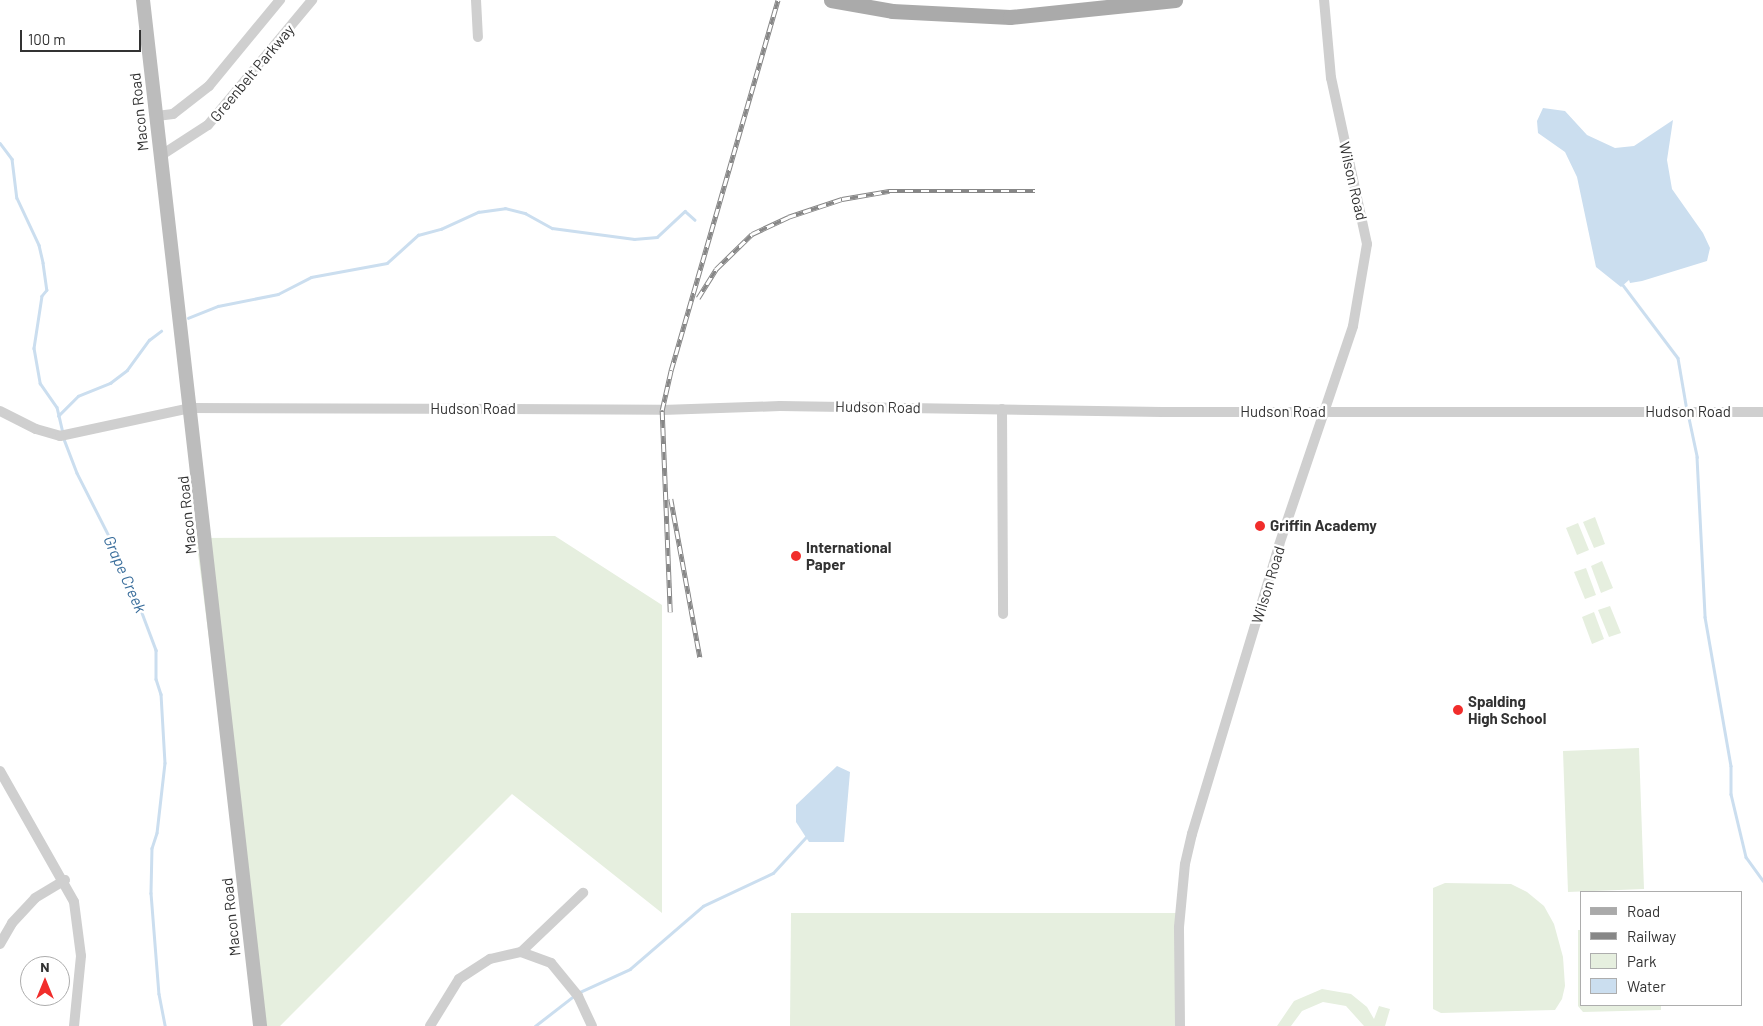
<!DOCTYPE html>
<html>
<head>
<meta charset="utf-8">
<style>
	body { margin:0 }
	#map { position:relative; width:1763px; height:1026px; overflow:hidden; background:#fff; font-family:Barlow,sans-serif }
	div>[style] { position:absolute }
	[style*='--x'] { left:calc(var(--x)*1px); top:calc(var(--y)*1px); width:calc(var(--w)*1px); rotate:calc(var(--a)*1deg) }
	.green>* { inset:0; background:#e6efdf }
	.water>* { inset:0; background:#cbdeef }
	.stream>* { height:2.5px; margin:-1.25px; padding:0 1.25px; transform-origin:1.25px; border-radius:1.25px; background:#cbdeef }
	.street>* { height:10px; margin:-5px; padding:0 5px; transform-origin:5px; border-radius:5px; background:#cfcfcf }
	.secondary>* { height:14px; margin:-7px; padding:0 7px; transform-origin:7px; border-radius:7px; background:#bcbcbc }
	.primary>* { height:15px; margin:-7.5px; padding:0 7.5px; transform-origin:7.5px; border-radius:7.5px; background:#aaa }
	.rail>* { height:4.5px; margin-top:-2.25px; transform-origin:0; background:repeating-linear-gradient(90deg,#fff 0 8px,#878787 0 16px); box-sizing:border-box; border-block:1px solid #878787 }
	.dots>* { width:14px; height:14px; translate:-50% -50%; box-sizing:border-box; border:2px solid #fff; border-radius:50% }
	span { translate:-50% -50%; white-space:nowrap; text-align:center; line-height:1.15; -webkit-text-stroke:5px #fff; paint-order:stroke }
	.street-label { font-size:15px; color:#323232 }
	.poi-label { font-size:15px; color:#323232; font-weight:700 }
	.left { translate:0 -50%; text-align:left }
	.water-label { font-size:16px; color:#396d9b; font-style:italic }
	.legend { position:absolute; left:1580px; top:891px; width:162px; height:115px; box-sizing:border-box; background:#fff; border:1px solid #adadad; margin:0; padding:6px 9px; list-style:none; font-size:15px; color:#323232 }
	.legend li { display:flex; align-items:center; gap:10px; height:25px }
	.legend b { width:25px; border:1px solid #adadad }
	.north { position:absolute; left:20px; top:956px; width:50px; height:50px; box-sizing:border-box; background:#fff; border:1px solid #adadad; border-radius:50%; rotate:0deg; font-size:14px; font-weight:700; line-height:20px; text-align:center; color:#323232 }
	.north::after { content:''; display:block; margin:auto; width:18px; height:22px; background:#f12d2b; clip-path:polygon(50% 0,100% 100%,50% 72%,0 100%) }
	.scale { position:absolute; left:20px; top:30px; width:121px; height:22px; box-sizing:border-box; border:2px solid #323232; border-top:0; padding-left:6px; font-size:15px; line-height:18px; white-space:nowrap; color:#323232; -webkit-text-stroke:4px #fff; paint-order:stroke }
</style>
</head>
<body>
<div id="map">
	<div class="green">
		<div style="clip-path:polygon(1595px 517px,1605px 544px,1594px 548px,1583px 522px)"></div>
		<div style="clip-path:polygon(1578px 523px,1589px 550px,1577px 555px,1566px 528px)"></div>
		<div style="clip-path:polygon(555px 536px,662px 605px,662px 913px,512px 794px,280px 1026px,255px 1026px,233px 825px,196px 538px)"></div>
		<div style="clip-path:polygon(1602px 561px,1613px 588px,1601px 593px,1591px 566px)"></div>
		<div style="clip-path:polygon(1586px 568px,1596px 595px,1585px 599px,1574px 572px)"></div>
		<div style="clip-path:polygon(1610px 606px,1621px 633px,1609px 637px,1598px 610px)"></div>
		<div style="clip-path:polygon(1594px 612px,1604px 639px,1592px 644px,1582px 617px)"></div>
		<div style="clip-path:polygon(1639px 748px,1644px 889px,1568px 892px,1563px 751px)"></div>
		<div style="clip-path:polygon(1445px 883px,1511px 884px,1527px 892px,1544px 906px,1554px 924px,1563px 957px,1565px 986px,1562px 999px,1555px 1010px,1441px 1013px,1433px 1009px,1433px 888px)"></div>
		<div style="clip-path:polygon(791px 913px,1180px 913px,1179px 1026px,790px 1026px)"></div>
		<div style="clip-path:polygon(1578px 930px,1582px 930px,1582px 1005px,1661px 1005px,1661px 1010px,1583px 1012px,1578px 1006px)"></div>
		<div style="clip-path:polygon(1322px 989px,1351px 994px,1367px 1007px,1374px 1019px,1379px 1006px,1390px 1009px,1385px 1026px,1364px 1026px,1346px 1006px,1323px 1002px,1302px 1011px,1291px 1026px,1277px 1026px,1294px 1001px)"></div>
	</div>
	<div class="water">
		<div style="clip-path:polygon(1543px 108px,1565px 111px,1587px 135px,1615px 148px,1634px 146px,1673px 120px,1667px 160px,1672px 189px,1703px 233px,1710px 248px,1707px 261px,1642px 281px,1630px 283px,1629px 280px,1621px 287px,1596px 267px,1577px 177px,1565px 152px,1538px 133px,1537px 121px)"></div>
		<div style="clip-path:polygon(837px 766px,850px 772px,844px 842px,809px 842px,796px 822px,796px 805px)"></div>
	</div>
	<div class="stream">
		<div style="--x:0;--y:143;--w:20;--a:53"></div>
		<div style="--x:12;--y:159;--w:39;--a:83"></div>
		<div style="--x:17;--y:198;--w:52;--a:64.9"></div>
		<div style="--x:39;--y:245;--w:18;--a:77"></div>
		<div style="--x:43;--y:263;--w:27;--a:82"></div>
		<div style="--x:47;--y:290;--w:8;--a:130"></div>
		<div style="--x:42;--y:296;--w:53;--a:98.7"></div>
		<div style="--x:34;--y:348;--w:36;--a:80"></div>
		<div style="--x:40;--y:383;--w:29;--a:55"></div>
		<div style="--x:57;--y:407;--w:27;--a:77"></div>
		<div style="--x:1623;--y:285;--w:91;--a:53"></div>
		<div style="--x:1678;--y:358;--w:48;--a:80.3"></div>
		<div style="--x:188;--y:318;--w:32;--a:-22"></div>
		<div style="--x:218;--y:306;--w:61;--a:-11.3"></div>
		<div style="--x:278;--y:294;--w:37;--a:-27"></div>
		<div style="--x:311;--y:277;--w:77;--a:-10.4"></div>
		<div style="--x:387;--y:263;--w:42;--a:-42.1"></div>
		<div style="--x:418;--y:235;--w:24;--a:-15"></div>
		<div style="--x:441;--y:229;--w:41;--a:-24.7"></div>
		<div style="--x:478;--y:212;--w:27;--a:-8"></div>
		<div style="--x:505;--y:208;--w:21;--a:14"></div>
		<div style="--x:525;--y:213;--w:31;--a:29"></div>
		<div style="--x:552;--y:228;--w:83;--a:7.6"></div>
		<div style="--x:634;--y:239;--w:23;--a:-5"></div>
		<div style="--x:657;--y:237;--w:38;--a:-43"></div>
		<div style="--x:685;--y:211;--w:13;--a:42"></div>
		<div style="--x:58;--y:416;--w:28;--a:-45"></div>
		<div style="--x:78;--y:396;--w:35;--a:-22"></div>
		<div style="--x:110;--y:383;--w:21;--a:-37"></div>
		<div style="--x:127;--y:370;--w:37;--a:-54"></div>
		<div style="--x:149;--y:340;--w:15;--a:-37"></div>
		<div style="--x:1689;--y:418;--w:40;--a:78"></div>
		<div style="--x:1697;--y:457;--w:160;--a:87.1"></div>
		<div style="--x:1705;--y:617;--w:151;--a:80.1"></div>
		<div style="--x:1731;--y:766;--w:28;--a:90"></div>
		<div style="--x:1731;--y:794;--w:65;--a:76.6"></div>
		<div style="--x:1746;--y:857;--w:29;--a:54"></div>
		<div style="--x:64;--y:439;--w:36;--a:69"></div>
		<div style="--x:77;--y:473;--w:80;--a:63.1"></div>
		<div style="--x:113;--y:544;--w:15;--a:79"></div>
		<div style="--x:116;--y:559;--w:43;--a:62.2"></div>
		<div style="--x:136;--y:597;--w:57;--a:69.3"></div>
		<div style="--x:156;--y:650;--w:29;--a:90"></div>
		<div style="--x:156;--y:679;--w:16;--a:72"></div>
		<div style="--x:161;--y:694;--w:69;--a:86.7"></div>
		<div style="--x:165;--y:763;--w:70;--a:96.5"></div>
		<div style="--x:157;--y:833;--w:16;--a:108"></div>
		<div style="--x:152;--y:848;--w:45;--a:91.3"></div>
		<div style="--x:151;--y:893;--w:101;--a:85.5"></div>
		<div style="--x:159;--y:994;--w:33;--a:79"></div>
		<div style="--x:580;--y:992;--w:55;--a:-24.7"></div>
		<div style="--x:630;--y:969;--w:96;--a:-40.8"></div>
		<div style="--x:703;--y:906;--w:77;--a:-25.2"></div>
		<div style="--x:773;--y:873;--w:49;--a:-47.5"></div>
		<div style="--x:535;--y:1026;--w:51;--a:-37.8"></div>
	</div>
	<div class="street">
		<div style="--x:476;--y:0;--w:37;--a:87"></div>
		<div style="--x:157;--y:116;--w:16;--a:-7"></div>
		<div style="--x:173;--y:114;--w:46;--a:-37.9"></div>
		<div style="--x:209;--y:86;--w:112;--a:-50.5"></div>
		<div style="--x:160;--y:156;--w:57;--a:-32.9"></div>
		<div style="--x:208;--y:125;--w:163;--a:-50.2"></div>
		<div style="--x:1002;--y:409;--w:205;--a:89.7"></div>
		<div style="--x:0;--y:411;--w:40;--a:26.6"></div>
		<div style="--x:36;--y:429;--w:25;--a:16"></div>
		<div style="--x:60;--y:436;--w:134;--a:-12.1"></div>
		<div style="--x:191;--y:408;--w:471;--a:0.2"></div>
		<div style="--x:662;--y:410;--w:118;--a:-1.9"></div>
		<div style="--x:780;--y:406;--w:382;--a:0.9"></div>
		<div style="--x:1162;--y:412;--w:601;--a:0"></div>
		<div style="--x:0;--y:771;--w:150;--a:60.5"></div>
		<div style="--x:74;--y:902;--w:54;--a:82.6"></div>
		<div style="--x:81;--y:956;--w:70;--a:95.7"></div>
		<div style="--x:0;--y:944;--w:24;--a:-60"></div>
		<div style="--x:12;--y:923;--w:34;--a:-47"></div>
		<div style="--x:35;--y:898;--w:35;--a:-31"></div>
		<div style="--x:521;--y:952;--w:86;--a:-43.6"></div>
		<div style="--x:430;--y:1026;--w:55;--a:-58.3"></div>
		<div style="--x:459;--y:979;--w:37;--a:-33"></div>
		<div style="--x:490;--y:959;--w:32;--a:-13"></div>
		<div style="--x:521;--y:952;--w:32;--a:20"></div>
		<div style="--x:551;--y:963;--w:43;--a:50.7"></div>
		<div style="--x:578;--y:996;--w:33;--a:65"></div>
		<div style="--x:1180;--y:1026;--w:99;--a:-90.6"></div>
		<div style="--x:1179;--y:927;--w:63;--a:-84.6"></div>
		<div style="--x:1185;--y:864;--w:31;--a:-77"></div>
		<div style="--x:1192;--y:834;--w:302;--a:-73.2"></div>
		<div style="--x:1279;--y:545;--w:231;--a:-71.3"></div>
		<div style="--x:1353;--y:326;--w:83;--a:-80.3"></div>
		<div style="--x:1367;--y:244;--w:170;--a:-102.2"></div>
		<div style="--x:1331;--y:78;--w:78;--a:-95.1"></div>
	</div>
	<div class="secondary">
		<div style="--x:143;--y:0;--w:1033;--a:83.49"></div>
	</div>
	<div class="primary">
		<div style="--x:831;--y:0;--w:62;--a:10.2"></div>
		<div style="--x:892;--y:11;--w:118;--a:2.9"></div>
		<div style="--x:1010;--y:17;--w:166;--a:-5.9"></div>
	</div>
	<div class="rail">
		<div style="--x:698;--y:298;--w:34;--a:-58"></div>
		<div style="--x:716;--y:269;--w:50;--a:-44.2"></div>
		<div style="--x:752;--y:234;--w:40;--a:-25"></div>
		<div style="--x:788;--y:217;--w:57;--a:-18.4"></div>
		<div style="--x:842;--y:199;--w:48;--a:-9.7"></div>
		<div style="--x:889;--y:191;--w:146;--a:0"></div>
		<div style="--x:671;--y:499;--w:161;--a:79.6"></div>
		<div style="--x:670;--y:612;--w:202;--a:-92.3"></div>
		<div style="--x:662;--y:410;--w:41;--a:-77.3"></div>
		<div style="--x:671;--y:370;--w:385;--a:-73.9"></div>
	</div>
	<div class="dots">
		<div style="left:1260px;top:526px;background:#f12d2b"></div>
		<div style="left:796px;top:556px;background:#f12d2b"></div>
		<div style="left:1458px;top:710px;background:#f12d2b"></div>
	</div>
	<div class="street-label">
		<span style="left:252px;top:73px;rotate:-50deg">Greenbelt Parkway</span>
		<span style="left:139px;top:112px;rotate:-96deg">Macon Road</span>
		<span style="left:1353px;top:181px;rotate:77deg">Wilson Road</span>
		<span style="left:878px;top:407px;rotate:1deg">Hudson Road</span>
		<span style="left:473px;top:409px">Hudson Road</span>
		<span style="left:1283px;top:412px">Hudson Road</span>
		<span style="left:1688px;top:412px">Hudson Road</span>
		<span style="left:187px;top:515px;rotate:-96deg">Macon Road</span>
		<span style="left:1268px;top:585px;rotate:-73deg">Wilson Road</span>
		<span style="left:231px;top:917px;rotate:-96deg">Macon Road</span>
	</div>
	<div class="poi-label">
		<span class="left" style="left:1270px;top:526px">Griffin Academy</span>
		<span class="left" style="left:806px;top:556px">International<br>Paper</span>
		<span class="left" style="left:1468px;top:710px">Spalding<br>High School</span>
	</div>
	<div class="water-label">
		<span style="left:125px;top:574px;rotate:66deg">Grape Creek</span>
	</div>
	<ul class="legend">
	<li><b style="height:6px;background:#aaa"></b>Road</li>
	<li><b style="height:6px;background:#878787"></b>Railway</li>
	<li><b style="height:14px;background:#e6efdf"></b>Park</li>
	<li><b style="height:14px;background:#cbdeef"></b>Water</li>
	</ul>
	<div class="north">N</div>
	<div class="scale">100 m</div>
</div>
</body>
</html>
